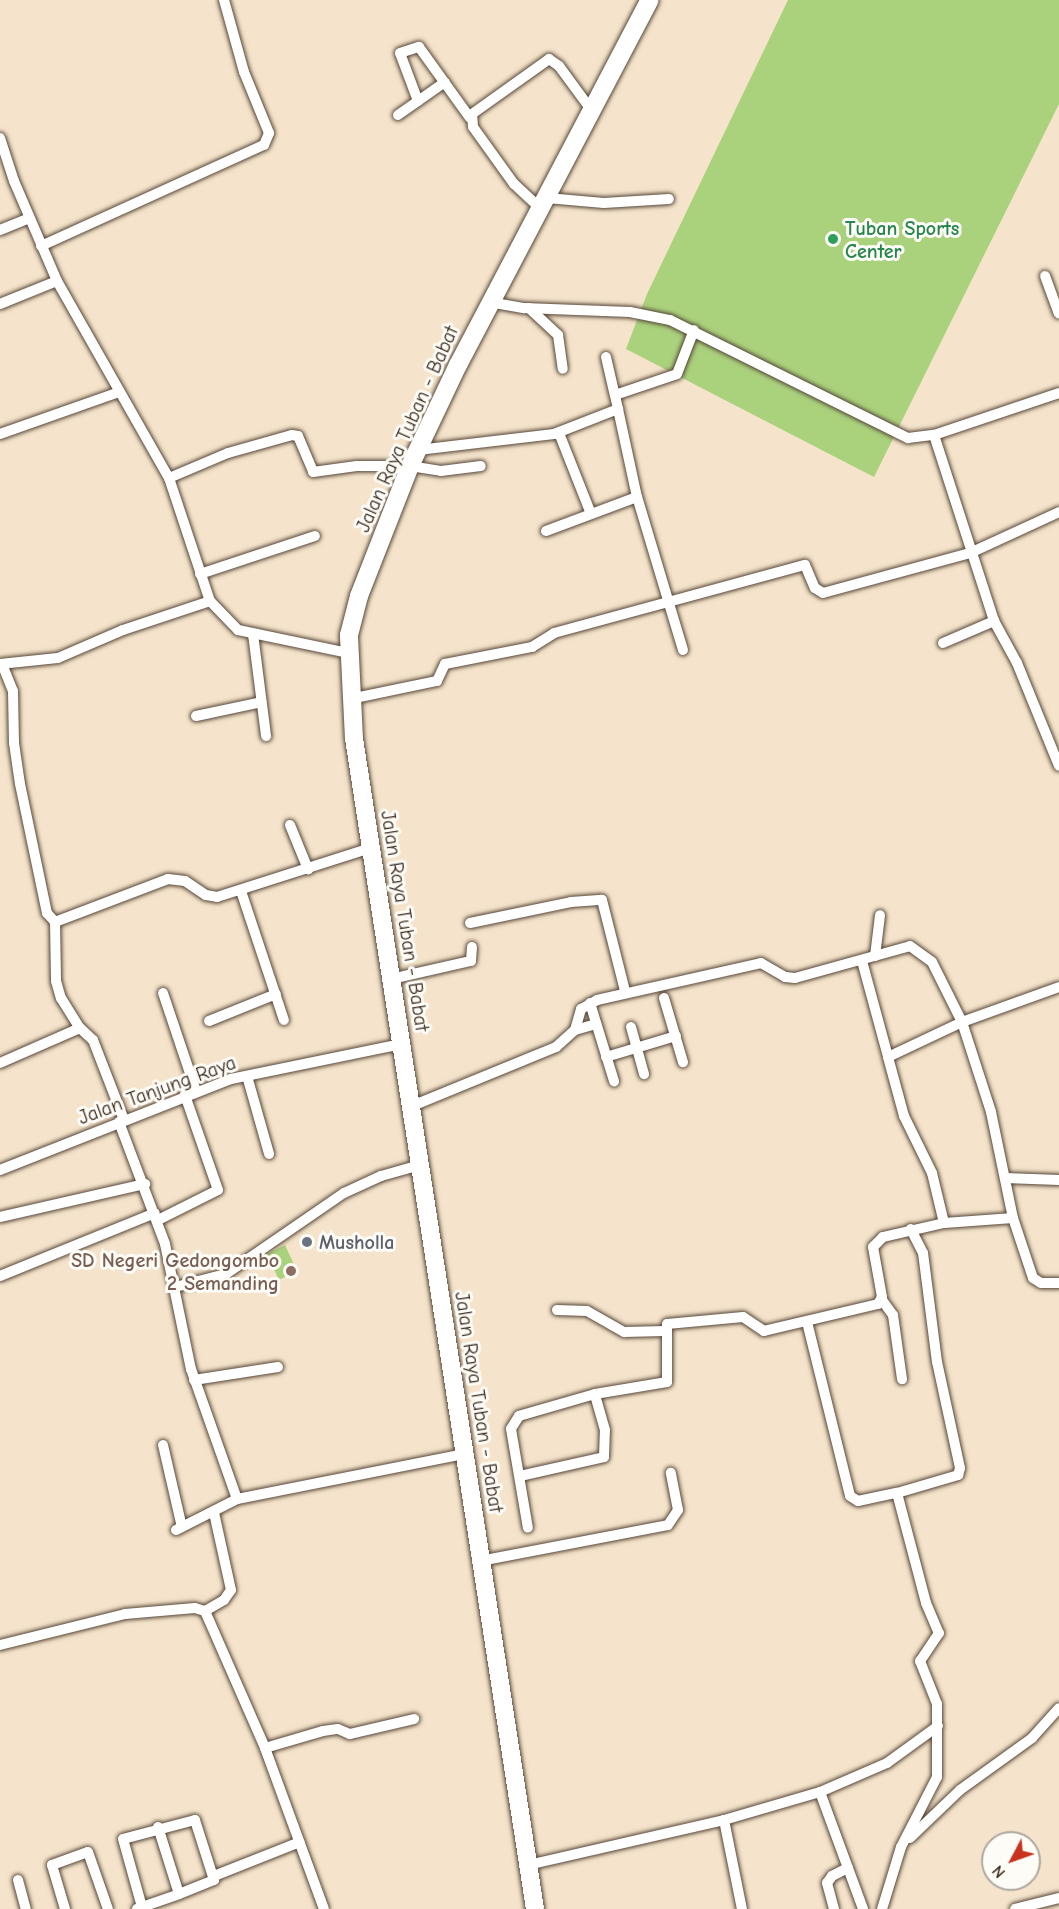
<!DOCTYPE html>
<html>
<head>
<meta charset="utf-8">
<style>
	body { margin:0 }
	#map { position:relative; width:1059px; height:1909px; overflow:hidden; background:#f5e4cb; font-family:"Comic Neue",sans-serif }
	div>[style] { position:absolute }
	[style*='--x'] { left:calc(var(--x)*1px); top:calc(var(--y)*1px); width:calc(var(--w)*1px); rotate:calc(var(--a)*1deg) }
	.green>* { inset:0; background:#aad27d }
	.roads { filter:drop-shadow(0 0 2px #574638) drop-shadow(0 0 2px #574638) }
	.street>* { height:10px; margin:-5px; padding:0 5px; transform-origin:5px; border-radius:5px; background:#fff }
	.highway>* { height:18px; margin:-9px; padding:0 9px; transform-origin:9px; border-radius:9px; background:#fff }
	.dots>* { width:16px; height:16px; translate:-50% -50%; box-sizing:border-box; border:3px solid #fdfcf7; border-radius:50% }
	span { translate:-50% -50%; white-space:nowrap; text-align:center; line-height:1.15; -webkit-text-stroke:6px #fdfcf7; paint-order:stroke }
	.leisure-label { font-size:20px; color:#27864d; font-weight:700 }
	.left { translate:0 -50%; text-align:left }
	.street-label { font-size:20px; color:#3b2a1e }
	.worship-label { font-size:20px; color:#5b616d; font-weight:700 }
	.education-label { font-size:20px; color:#785e54; font-weight:700 }
	.right { translate:-100% -50%; text-align:right }
	.north { position:absolute; left:981px; top:1831px; width:60px; height:60px; box-sizing:border-box; background:#fdfcf7; border:2px solid #afa8a0; border-radius:50%; rotate:229deg; font-size:16px; font-weight:700; line-height:24px; text-align:center; color:#3b2a1e }
	.north::after { content:''; display:block; margin:auto; width:21px; height:27px; background:#c8321e; clip-path:polygon(50% 0,100% 100%,50% 72%,0 100%) }
</style>
</head>
<body>
<div id="map">
	<div class="green">
		<div style="clip-path:polygon(788px 0,1059px 0,1059px 104px,874px 477px,626px 349px,647px 294px)"></div>
		<div style="clip-path:polygon(285px 1245px,297px 1271px,279px 1280px,267px 1254px)"></div>
	</div>
	<div class="roads">
		<div class="street">
			<div style="--x:418;--y:101;--w:51;--a:-110.6"></div>
			<div style="--x:400;--y:53;--w:20;--a:-18"></div>
			<div style="--x:419;--y:47;--w:87;--a:54.3"></div>
			<div style="--x:398;--y:115;--w:57;--a:-35.1"></div>
			<div style="--x:0;--y:138;--w:45;--a:72"></div>
			<div style="--x:14;--y:181;--w:109;--a:66.7"></div>
			<div style="--x:57;--y:281;--w:227;--a:60.4"></div>
			<div style="--x:169;--y:478;--w:130;--a:71.6"></div>
			<div style="--x:210;--y:601;--w:40;--a:46"></div>
			<div style="--x:238;--y:630;--w:112;--a:11.8"></div>
			<div style="--x:547;--y:198;--w:57;--a:5"></div>
			<div style="--x:604;--y:203;--w:65;--a:-3.5"></div>
			<div style="--x:541;--y:209;--w:37;--a:-137"></div>
			<div style="--x:514;--y:184;--w:70;--a:-125.7"></div>
			<div style="--x:473;--y:127;--w:13;--a:-94"></div>
			<div style="--x:472;--y:114;--w:95;--a:-35.5"></div>
			<div style="--x:549;--y:59;--w:12;--a:35"></div>
			<div style="--x:559;--y:66;--w:56;--a:53.7"></div>
			<div style="--x:0;--y:230;--w:31;--a:-22"></div>
			<div style="--x:41;--y:246;--w:245;--a:-24.4"></div>
			<div style="--x:264;--y:145;--w:13;--a:-67"></div>
			<div style="--x:269;--y:133;--w:66;--a:-112.3"></div>
			<div style="--x:244;--y:72;--w:75;--a:-105.5"></div>
			<div style="--x:1045;--y:276;--w:40;--a:69.8"></div>
			<div style="--x:489;--y:302;--w:36;--a:10"></div>
			<div style="--x:524;--y:308;--w:106;--a:2.2"></div>
			<div style="--x:630;--y:312;--w:41;--a:11.3"></div>
			<div style="--x:670;--y:320;--w:266;--a:26.4"></div>
			<div style="--x:908;--y:438;--w:26;--a:-7"></div>
			<div style="--x:934;--y:435;--w:132;--a:-18.6"></div>
			<div style="--x:0;--y:304;--w:61;--a:-22"></div>
			<div style="--x:529;--y:308;--w:40;--a:43"></div>
			<div style="--x:558;--y:335;--w:34;--a:82"></div>
			<div style="--x:606;--y:357;--w:39;--a:77"></div>
			<div style="--x:559;--y:433;--w:87;--a:68.4"></div>
			<div style="--x:0;--y:434;--w:126;--a:-19.4"></div>
			<div style="--x:934;--y:435;--w:195;--a:72.1"></div>
			<div style="--x:994;--y:621;--w:48;--a:61.3"></div>
			<div style="--x:1017;--y:663;--w:111;--a:67.8"></div>
			<div style="--x:418;--y:450;--w:137;--a:-6.7"></div>
			<div style="--x:554;--y:434;--w:69;--a:-21.3"></div>
			<div style="--x:169;--y:478;--w:64;--a:-23"></div>
			<div style="--x:228;--y:453;--w:66;--a:-15.7"></div>
			<div style="--x:292;--y:435;--w:6;--a:9"></div>
			<div style="--x:298;--y:436;--w:39;--a:67"></div>
			<div style="--x:313;--y:472;--w:44;--a:-7.8"></div>
			<div style="--x:357;--y:466;--w:53;--a:0"></div>
			<div style="--x:410;--y:466;--w:31;--a:9"></div>
			<div style="--x:441;--y:471;--w:40;--a:-7.1"></div>
			<div style="--x:546;--y:531;--w:97;--a:-20.5"></div>
			<div style="--x:200;--y:574;--w:121;--a:-18.3"></div>
			<div style="--x:253;--y:634;--w:103;--a:82.7"></div>
			<div style="--x:943;--y:643;--w:56;--a:-23.3"></div>
			<div style="--x:683;--y:650;--w:160;--a:-106.7"></div>
			<div style="--x:637;--y:497;--w:104;--a:-102.2"></div>
			<div style="--x:615;--y:395;--w:65;--a:-18.7"></div>
			<div style="--x:677;--y:374;--w:47;--a:-68.9"></div>
			<div style="--x:0;--y:664;--w:58;--a:-5.9"></div>
			<div style="--x:58;--y:658;--w:71;--a:-23.3"></div>
			<div style="--x:123;--y:630;--w:92;--a:-18.4"></div>
			<div style="--x:2;--y:664;--w:29;--a:68"></div>
			<div style="--x:13;--y:691;--w:52;--a:88.9"></div>
			<div style="--x:14;--y:743;--w:41;--a:81.7"></div>
			<div style="--x:20;--y:784;--w:132;--a:78.2"></div>
			<div style="--x:47;--y:913;--w:12;--a:48"></div>
			<div style="--x:55;--y:922;--w:121;--a:-20.8"></div>
			<div style="--x:168;--y:879;--w:17;--a:7"></div>
			<div style="--x:185;--y:881;--w:25;--a:34"></div>
			<div style="--x:206;--y:895;--w:11;--a:10"></div>
			<div style="--x:217;--y:897;--w:162;--a:-17.7"></div>
			<div style="--x:350;--y:699;--w:89;--a:-11.7"></div>
			<div style="--x:437;--y:681;--w:19;--a:-65"></div>
			<div style="--x:445;--y:664;--w:89;--a:-11.1"></div>
			<div style="--x:532;--y:647;--w:26;--a:-32"></div>
			<div style="--x:554;--y:633;--w:260;--a:-15.2"></div>
			<div style="--x:805;--y:565;--w:25;--a:67"></div>
			<div style="--x:815;--y:588;--w:9;--a:32"></div>
			<div style="--x:823;--y:593;--w:152;--a:-15.2"></div>
			<div style="--x:970;--y:553;--w:98;--a:-24.7"></div>
			<div style="--x:196;--y:716;--w:67;--a:-12"></div>
			<div style="--x:290;--y:825;--w:48;--a:67.8"></div>
			<div style="--x:241;--y:891;--w:136;--a:71.6"></div>
			<div style="--x:55;--y:922;--w:59;--a:89"></div>
			<div style="--x:56;--y:981;--w:18;--a:74"></div>
			<div style="--x:61;--y:998;--w:36;--a:58"></div>
			<div style="--x:470;--y:923;--w:103;--a:-11.7"></div>
			<div style="--x:571;--y:902;--w:31;--a:-4"></div>
			<div style="--x:602;--y:900;--w:94;--a:75.8"></div>
			<div style="--x:875;--y:956;--w:41;--a:-83"></div>
			<div style="--x:862;--y:961;--w:99;--a:74.8"></div>
			<div style="--x:391;--y:979;--w:82;--a:-12.7"></div>
			<div style="--x:471;--y:961;--w:14;--a:-86"></div>
			<div style="--x:163;--y:993;--w:103;--a:71.4"></div>
			<div style="--x:664;--y:998;--w:67;--a:73.5"></div>
			<div style="--x:590;--y:1003;--w:82;--a:72.9"></div>
			<div style="--x:209;--y:1021;--w:72;--a:-21.9"></div>
			<div style="--x:631;--y:1027;--w:49;--a:74.5"></div>
			<div style="--x:575;--y:1030;--w:22;--a:-16"></div>
			<div style="--x:606;--y:1057;--w:73;--a:-16.7"></div>
			<div style="--x:0;--y:1063;--w:87;--a:-23.6"></div>
			<div style="--x:80;--y:1028;--w:18;--a:43"></div>
			<div style="--x:93;--y:1040;--w:86;--a:68.8"></div>
			<div style="--x:247;--y:1076;--w:81;--a:74.2"></div>
			<div style="--x:412;--y:1106;--w:156;--a:-22.3"></div>
			<div style="--x:556;--y:1047;--w:25;--a:-42"></div>
			<div style="--x:575;--y:1030;--w:22;--a:-74"></div>
			<div style="--x:581;--y:1009;--w:18;--a:-29"></div>
			<div style="--x:597;--y:1000;--w:168;--a:-12.7"></div>
			<div style="--x:761;--y:963;--w:28;--a:30"></div>
			<div style="--x:785;--y:977;--w:10;--a:6"></div>
			<div style="--x:795;--y:978;--w:119;--a:-15.5"></div>
			<div style="--x:910;--y:946;--w:27;--a:36"></div>
			<div style="--x:932;--y:962;--w:67;--a:63.4"></div>
			<div style="--x:962;--y:1022;--w:95;--a:72.1"></div>
			<div style="--x:991;--y:1112;--w:108;--a:78.3"></div>
			<div style="--x:1013;--y:1218;--w:69;--a:175.9"></div>
			<div style="--x:944;--y:1223;--w:63;--a:167.1"></div>
			<div style="--x:883;--y:1237;--w:14;--a:135"></div>
			<div style="--x:873;--y:1247;--w:51;--a:79.8"></div>
			<div style="--x:882;--y:1297;--w:8;--a:120"></div>
			<div style="--x:878;--y:1304;--w:117;--a:166.7"></div>
			<div style="--x:764;--y:1331;--w:25;--a:-146"></div>
			<div style="--x:743;--y:1317;--w:76;--a:174.7"></div>
			<div style="--x:667;--y:1324;--w:58;--a:90"></div>
			<div style="--x:667;--y:1382;--w:73;--a:170.5"></div>
			<div style="--x:595;--y:1394;--w:79;--a:163.9"></div>
			<div style="--x:519;--y:1416;--w:15;--a:122"></div>
			<div style="--x:511;--y:1429;--w:100;--a:80.3"></div>
			<div style="--x:119;--y:1122;--w:130;--a:69.3"></div>
			<div style="--x:165;--y:1244;--w:128;--a:78.3"></div>
			<div style="--x:191;--y:1369;--w:138;--a:70.5"></div>
			<div style="--x:0;--y:1170;--w:248;--a:-21.5"></div>
			<div style="--x:231;--y:1079;--w:174;--a:-11.6"></div>
			<div style="--x:1005;--y:1178;--w:54;--a:2.1"></div>
			<div style="--x:0;--y:1217;--w:149;--a:-12.8"></div>
			<div style="--x:1013;--y:1218;--w:63;--a:71.6"></div>
			<div style="--x:1033;--y:1278;--w:9;--a:32"></div>
			<div style="--x:1041;--y:1283;--w:18;--a:0"></div>
			<div style="--x:158;--y:1220;--w:67;--a:-26.6"></div>
			<div style="--x:218;--y:1190;--w:101;--a:-109.2"></div>
			<div style="--x:944;--y:1223;--w:51;--a:-103.5"></div>
			<div style="--x:932;--y:1173;--w:64;--a:-116.2"></div>
			<div style="--x:904;--y:1116;--w:61;--a:-105.2"></div>
			<div style="--x:888;--y:1057;--w:82;--a:-25.3"></div>
			<div style="--x:962;--y:1022;--w:103;--a:-19.8"></div>
			<div style="--x:0;--y:1276;--w:167;--a:-22.1"></div>
			<div style="--x:175;--y:1287;--w:53;--a:-14.3"></div>
			<div style="--x:226;--y:1274;--w:143;--a:-34.5"></div>
			<div style="--x:344;--y:1193;--w:41;--a:-24.7"></div>
			<div style="--x:381;--y:1176;--w:41;--a:-15.8"></div>
			<div style="--x:882;--y:1300;--w:19;--a:54"></div>
			<div style="--x:893;--y:1315;--w:65;--a:82"></div>
			<div style="--x:557;--y:1310;--w:30;--a:2"></div>
			<div style="--x:587;--y:1311;--w:43;--a:29.6"></div>
			<div style="--x:624;--y:1332;--w:41;--a:-1.4"></div>
			<div style="--x:807;--y:1322;--w:179;--a:76.1"></div>
			<div style="--x:850;--y:1496;--w:9;--a:32"></div>
			<div style="--x:858;--y:1501;--w:40;--a:-12"></div>
			<div style="--x:897;--y:1493;--w:114;--a:75.2"></div>
			<div style="--x:926;--y:1603;--w:33;--a:67"></div>
			<div style="--x:939;--y:1633;--w:34;--a:124"></div>
			<div style="--x:920;--y:1661;--w:46;--a:68.4"></div>
			<div style="--x:937;--y:1704;--w:73;--a:90"></div>
			<div style="--x:937;--y:1777;--w:79;--a:117.2"></div>
			<div style="--x:901;--y:1847;--w:65;--a:107"></div>
			<div style="--x:194;--y:1380;--w:85;--a:-8.8"></div>
			<div style="--x:163;--y:1445;--w:84;--a:77"></div>
			<div style="--x:520;--y:1476;--w:86;--a:-12.7"></div>
			<div style="--x:604;--y:1457;--w:27;--a:-88"></div>
			<div style="--x:605;--y:1430;--w:37;--a:-106"></div>
			<div style="--x:897;--y:1493;--w:64;--a:-16.4"></div>
			<div style="--x:958;--y:1475;--w:7;--a:-74"></div>
			<div style="--x:960;--y:1468;--w:108;--a:-102.2"></div>
			<div style="--x:937;--y:1362;--w:110;--a:-97.3"></div>
			<div style="--x:923;--y:1253;--w:27;--a:-117"></div>
			<div style="--x:176;--y:1530;--w:68;--a:-26.9"></div>
			<div style="--x:237;--y:1499;--w:231;--a:-11.2"></div>
			<div style="--x:480;--y:1561;--w:191;--a:-10.8"></div>
			<div style="--x:668;--y:1525;--w:18;--a:-56"></div>
			<div style="--x:678;--y:1510;--w:38;--a:-101"></div>
			<div style="--x:205;--y:1611;--w:22;--a:-30"></div>
			<div style="--x:224;--y:1600;--w:12;--a:-55"></div>
			<div style="--x:231;--y:1590;--w:79;--a:-102.4"></div>
			<div style="--x:0;--y:1645;--w:129;--a:-13.9"></div>
			<div style="--x:125;--y:1614;--w:70;--a:-4.9"></div>
			<div style="--x:195;--y:1608;--w:10;--a:17"></div>
			<div style="--x:205;--y:1611;--w:150;--a:66.3"></div>
			<div style="--x:265;--y:1748;--w:171;--a:69.9"></div>
			<div style="--x:265;--y:1748;--w:60;--a:-16.3"></div>
			<div style="--x:323;--y:1731;--w:15;--a:-8"></div>
			<div style="--x:338;--y:1729;--w:13;--a:23"></div>
			<div style="--x:350;--y:1734;--w:66;--a:-13.2"></div>
			<div style="--x:820;--y:1792;--w:125;--a:69.8"></div>
			<div style="--x:724;--y:1820;--w:91;--a:78.6"></div>
			<div style="--x:158;--y:1827;--w:70;--a:72.6"></div>
			<div style="--x:910;--y:1838;--w:69;--a:-43.8"></div>
			<div style="--x:960;--y:1790;--w:89;--a:-35.8"></div>
			<div style="--x:1032;--y:1738;--w:40;--a:-48"></div>
			<div style="--x:528;--y:1865;--w:201;--a:-12.9"></div>
			<div style="--x:724;--y:1820;--w:100;--a:-16.3"></div>
			<div style="--x:820;--y:1792;--w:73;--a:-23.4"></div>
			<div style="--x:887;--y:1763;--w:63;--a:-36"></div>
			<div style="--x:214;--y:1876;--w:92;--a:-21.6"></div>
			<div style="--x:18;--y:1880;--w:30;--a:75"></div>
			<div style="--x:65;--y:1909;--w:46;--a:-106.5"></div>
			<div style="--x:52;--y:1865;--w:38;--a:-20"></div>
			<div style="--x:88;--y:1852;--w:60;--a:70.7"></div>
			<div style="--x:137;--y:1909;--w:5;--a:-22"></div>
			<div style="--x:142;--y:1907;--w:39;--a:-19"></div>
			<div style="--x:179;--y:1894;--w:38;--a:-22"></div>
			<div style="--x:214;--y:1880;--w:63;--a:-107.6"></div>
			<div style="--x:195;--y:1820;--w:74;--a:165.2"></div>
			<div style="--x:123;--y:1839;--w:71;--a:74.4"></div>
			<div style="--x:834;--y:1909;--w:27;--a:-105"></div>
			<div style="--x:827;--y:1883;--w:9;--a:-54"></div>
			<div style="--x:832;--y:1876;--w:18;--a:-27"></div>
			<div style="--x:1015;--y:1909;--w:45;--a:-14"></div>
		</div>
		<div class="highway">
			<div style="--x:535;--y:1909;--w:1184;--a:-98.79"></div>
			<div style="--x:354;--y:739;--w:104;--a:-92.8"></div>
			<div style="--x:349;--y:635;--w:40;--a:-75.6"></div>
			<div style="--x:359;--y:596;--w:140;--a:-68.6"></div>
			<div style="--x:410;--y:466;--w:112;--a:-64.6"></div>
			<div style="--x:458;--y:365;--w:412;--a:-62.3"></div>
		</div>
	</div>
	<div class="dots">
		<div style="left:833px;top:239px;background:#2e9e5b"></div>
		<div style="left:307px;top:1242px;background:#6b7280"></div>
		<div style="left:291px;top:1271px;background:#8d6e63"></div>
	</div>
	<div class="leisure-label">
		<span class="left" style="left:845px;top:240px">Tuban Sports<br>Center</span>
	</div>
	<div class="street-label">
		<span style="left:407px;top:429px;rotate:-66deg">Jalan Raya Tuban - Babat</span>
		<span style="left:405px;top:921px;rotate:81deg">Jalan Raya Tuban - Babat</span>
		<span style="left:157px;top:1090px;rotate:-20deg">Jalan Tanjung Raya</span>
		<span style="left:479px;top:1402px;rotate:81deg">Jalan Raya Tuban - Babat</span>
	</div>
	<div class="worship-label">
		<span class="left" style="left:319px;top:1242px">Musholla</span>
	</div>
	<div class="education-label">
		<span class="right" style="left:279px;top:1272px">SD Negeri Gedongombo<br>2 Semanding</span>
	</div>
	<div class="north">N</div>
</div>
</body>
</html>
